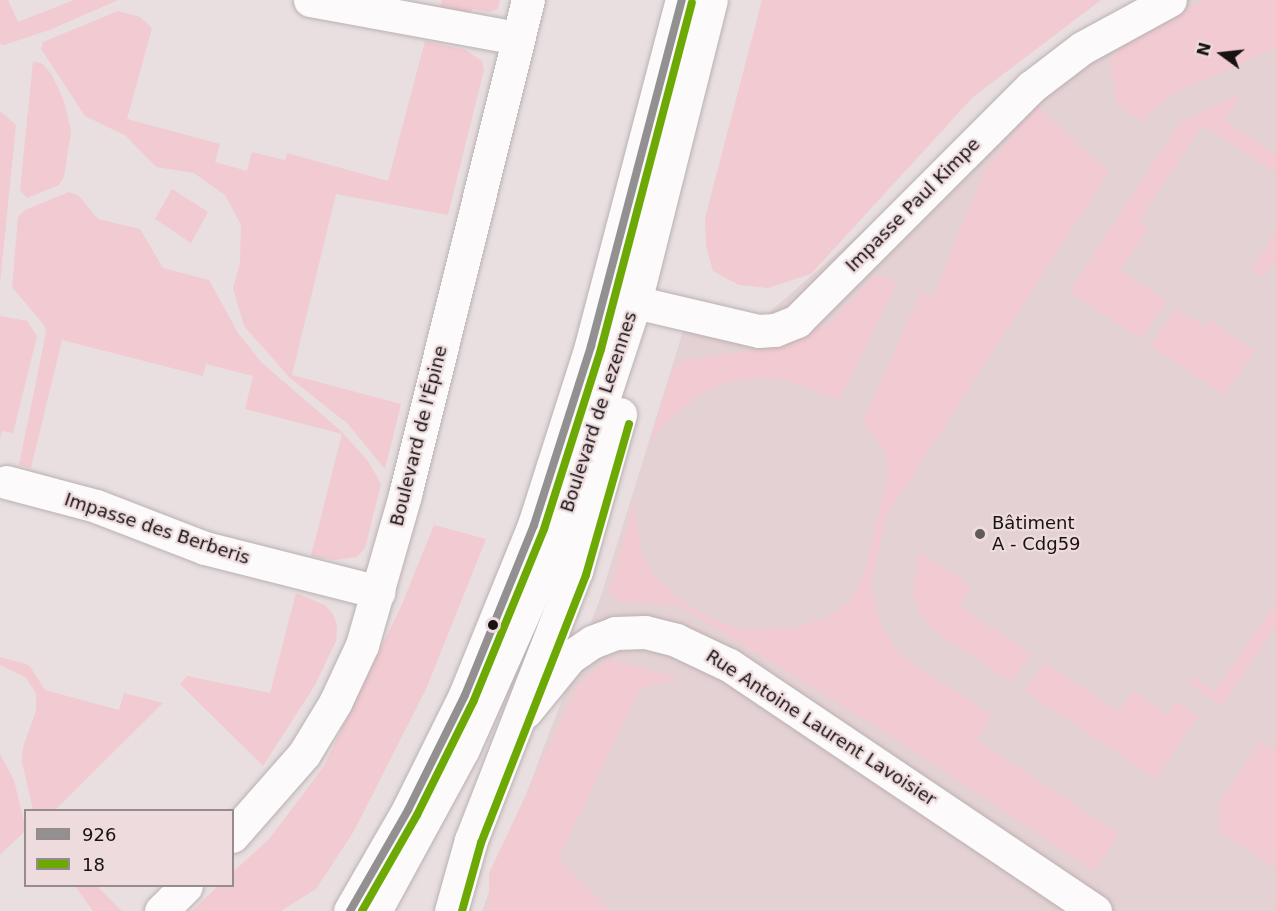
<!DOCTYPE html>
<html>
<head>
<meta charset="utf-8">
<style>
	body { margin:0 }
	#map { position:relative; width:1276px; height:911px; overflow:hidden; background:#e9dfe0; font-family:"DejaVu Sans",sans-serif }
	div>[style] { position:absolute }
	[style*='--x'] { left:calc(var(--x)*1px); top:calc(var(--y)*1px); width:calc(var(--w)*1px); rotate:calc(var(--a)*1deg) }
	.built>* { inset:0; background:#e4d1d3 }
	.green>* { inset:0; background:#f2cad1 }
	.roads { filter:drop-shadow(0 0 2px #b9b1b2) drop-shadow(0 0 2px #b9b1b2) }
	.minor>* { height:33px; margin:-16.5px; padding:0 16.5px; transform-origin:16.5px; border-radius:16.5px; background:#fcfafa }
	.major>* { height:33px; margin:-16.5px; padding:0 16.5px; transform-origin:16.5px; border-radius:16.5px; background:#fcfafa }
	.bus-1>* { height:8px; margin:-4px; padding:0 4px; transform-origin:4px; border-radius:4px; background:#929090 }
	.bus-2>* { height:8px; margin:-4px; padding:0 4px; transform-origin:4px; border-radius:4px; background:#6ca904 }
	.dots>* { width:16px; height:16px; translate:-50% -50%; box-sizing:border-box; border:3px solid #eddbdd; border-radius:50% }
	span { translate:-50% -50%; white-space:nowrap; text-align:center; line-height:1.15; -webkit-text-stroke:4.5px #eddbdd; paint-order:stroke }
	.street-label { font-size:18px; color:#181213 }
	.poi-label { font-size:18px; color:#181213 }
	.left { translate:0 -50%; text-align:left }
	.legend { position:absolute; left:24px; top:809px; width:210px; height:78px; box-sizing:border-box; background:#eddbdd; border:2px solid #988b8c; margin:0; padding:8px 10px; list-style:none; font-size:18px; color:#181213 }
	.legend li { display:flex; align-items:center; gap:12px; height:30px }
	.legend b { width:30px; border:2px solid #988b8c }
	.north { position:absolute; left:1192px; top:24px; width:60px; height:60px; -webkit-text-stroke:4px #eddbdd; paint-order:stroke; rotate:285deg; font-size:16px; font-weight:700; line-height:24px; text-align:center; color:#181213 }
	.north::after { content:''; display:block; margin:auto; width:21px; height:27px; background:#181213; clip-path:polygon(50% 0,100% 100%,50% 72%,0 100%) }
</style>
</head>
<body>
<div id="map">
	<div class="built">
		<div style="clip-path:polygon(1158px 0,1276px 0,1276px 911px,482px 911px,601px 596px,693px 299px,764px 317px,952px 153px)"></div>
	</div>
	<div class="green">
		<div style="clip-path:polygon(0 0,8px 0,18px 22px,74px 0,118px 0,52px 29px,4px 45px,0 44px)"></div>
		<div style="clip-path:polygon(442px 0,500px 0,498px 9px,489px 12px,472px 9px,470px 17px,439px 11px)"></div>
		<div style="clip-path:polygon(762px 0,1101px 0,973px 97px,811px 274px,768px 288px,739px 285px,713px 271px,706px 246px,705px 218px)"></div>
		<div style="clip-path:polygon(1203px 0,1276px 0,1276px 48px,1170px 95px,1141px 122px,1117px 105px,1110px 61px,1127px 42px)"></div>
		<div style="clip-path:polygon(118px 11px,140px 17px,152px 28px,127px 119px,220px 144px,215px 162px,247px 171px,252px 152px,285px 160px,287px 153px,388px 181px,425px 41px,466px 50px,482px 61px,484px 70px,448px 215px,336px 194px,292px 375px,401px 404px,385px 469px,348px 424px,290px 378px,244px 326px,233px 288px,240px 263px,241px 225px,225px 195px,194px 173px,156px 167px,126px 136px,85px 116px,41px 49px,43px 42px)"></div>
		<div style="clip-path:polygon(33px 61px,43px 64px,52px 75px,64px 101px,71px 131px,64px 177px,59px 185px,27px 198px,20px 190px)"></div>
		<div style="clip-path:polygon(1242px 93px,1224px 119px,1276px 155px,1276px 173px,1203px 125px,1139px 221px,1148px 229px,1120px 270px,1166px 301px,1141px 339px,1069px 292px,1180px 122px)"></div>
		<div style="clip-path:polygon(1037px 106px,1109px 172px,886px 516px,871px 583px,879px 621px,897px 650px,908px 661px,992px 715px,977px 740px,1119px 834px,1094px 871px,882px 730px,680px 606px,620px 601px,609px 593px,634px 502px,641px 553px,655px 577px,682px 601px,715px 621px,740px 629px,794px 628px,828px 617px,851px 599px,865px 573px,888px 474px,886px 452px,863px 421px,921px 292px,933px 296px,986px 168px)"></div>
		<div style="clip-path:polygon(0 111px,16px 125px,0 283px)"></div>
		<div style="clip-path:polygon(172px 189px,208px 212px,191px 243px,155px 219px)"></div>
		<div style="clip-path:polygon(69px 192px,79px 196px,98px 219px,140px 229px,163px 268px,209px 280px,238px 333px,262px 363px,341px 431px,368px 461px,381px 484px,365px 548px,357px 557px,335px 560px,311px 556px,342px 434px,245px 409px,253px 376px,206px 364px,203px 376px,62px 340px,31px 468px,19px 465px,46px 333px,44px 325px,12px 287px,18px 217px,25px 210px)"></div>
		<div style="clip-path:polygon(1276px 232px,1276px 259px,1264px 277px,1251px 269px)"></div>
		<div style="clip-path:polygon(876px 274px,897px 282px,839px 400px,786px 380px,758px 378px,727px 383px,701px 394px,672px 417px,651px 441px,671px 372px,684px 360px,784px 346px,831px 322px)"></div>
		<div style="clip-path:polygon(1176px 308px,1205px 327px,1209px 320px,1255px 351px,1224px 395px,1150px 345px)"></div>
		<div style="clip-path:polygon(0 316px,27px 321px,37px 336px,13px 433px,2px 431px,0 439px)"></div>
		<div style="clip-path:polygon(434px 525px,486px 539px,426px 689px,354px 831px,316px 889px,281px 911px,192px 911px,218px 886px,232px 886px,233px 872px,270px 838px,324px 766px,402px 604px)"></div>
		<div style="clip-path:polygon(920px 552px,972px 587px,959px 606px,1031px 654px,1012px 682px,935px 632px,919px 613px,913px 590px)"></div>
		<div style="clip-path:polygon(296px 593px,325px 605px,333px 614px,337px 626px,336px 641px,315px 685px,263px 766px,180px 684px,187px 676px,270px 693px)"></div>
		<div style="clip-path:polygon(1276px 603px,1276px 625px,1222px 706px,1189px 683px,1193px 677px,1214px 692px)"></div>
		<div style="clip-path:polygon(0 657px,29px 665px,45px 690px,119px 710px,124px 693px,163px 703px,55px 810px,33px 810px,22px 762px,23px 747px,36px 711px,36px 693px,25px 677px,0 665px)"></div>
		<div style="clip-path:polygon(607px 659px,679px 678px,640px 689px,558px 859px,610px 911px,489px 911px,489px 873px,578px 685px)"></div>
		<div style="clip-path:polygon(1044px 662px,1118px 712px,1134px 691px,1167px 715px,1177px 701px,1198px 716px,1156px 779px,1025px 691px)"></div>
		<div style="clip-path:polygon(1260px 740px,1276px 751px,1276px 868px,1220px 832px,1218px 804px)"></div>
		<div style="clip-path:polygon(0 754px,14px 780px,26px 830px,0 855px)"></div>
		<div style="clip-path:polygon(75px 886px,97px 886px,122px 911px,93px 911px)"></div>
	</div>
	<div class="roads">
		<div class="minor">
			<div style="--x:310;--y:0;--w:210;--a:10.4"></div>
			<div style="--x:635;--y:302;--w:127;--a:13.2"></div>
			<div style="--x:759;--y:331;--w:16;--a:-4"></div>
			<div style="--x:775;--y:330;--w:24;--a:-22"></div>
			<div style="--x:797;--y:321;--w:331;--a:-45"></div>
			<div style="--x:1031;--y:87;--w:64;--a:-37.4"></div>
			<div style="--x:1082;--y:48;--w:100;--a:-28.6"></div>
			<div style="--x:6;--y:482;--w:93;--a:14.9"></div>
			<div style="--x:96;--y:506;--w:117;--a:21.1"></div>
			<div style="--x:205;--y:548;--w:179;--a:14.2"></div>
			<div style="--x:525;--y:712;--w:71;--a:-50.7"></div>
			<div style="--x:570;--y:657;--w:27;--a:-34"></div>
			<div style="--x:592;--y:642;--w:25;--a:-21"></div>
			<div style="--x:615;--y:633;--w:30;--a:-2"></div>
			<div style="--x:645;--y:632;--w:32;--a:14"></div>
			<div style="--x:676;--y:640;--w:59;--a:25.3"></div>
			<div style="--x:729;--y:665;--w:441;--a:33.9"></div>
			<div style="--x:232;--y:836;--w:109;--a:-48.7"></div>
			<div style="--x:304;--y:754;--w:60;--a:-58.7"></div>
			<div style="--x:335;--y:703;--w:64;--a:-65"></div>
			<div style="--x:362;--y:645;--w:156;--a:-74"></div>
			<div style="--x:405;--y:495;--w:510;--a:-76.05"></div>
			<div style="--x:161;--y:911;--w:35;--a:-45"></div>
			<div style="--x:350;--y:911;--w:116;--a:-60.1"></div>
			<div style="--x:408;--y:810;--w:128;--a:-63.6"></div>
			<div style="--x:465;--y:695;--w:183;--a:-67.9"></div>
			<div style="--x:534;--y:525;--w:188;--a:-72.3"></div>
			<div style="--x:591;--y:346;--w:358;--a:-75.3"></div>
		</div>
		<div class="major">
			<div style="--x:375;--y:911;--w:184;--a:-61.5"></div>
			<div style="--x:463;--y:749;--w:236;--a:-66"></div>
			<div style="--x:559;--y:533;--w:243;--a:-71.8"></div>
			<div style="--x:635;--y:302;--w:311;--a:-75.9"></div>
			<div style="--x:451;--y:911;--w:74;--a:-74.3"></div>
			<div style="--x:471;--y:840;--w:289;--a:-68.7"></div>
			<div style="--x:576;--y:571;--w:163;--a:-74.3"></div>
		</div>
	</div>
	<div class="bus-1">
		<div style="--x:350;--y:911;--w:116;--a:-60.1"></div>
		<div style="--x:408;--y:810;--w:128;--a:-63.6"></div>
		<div style="--x:465;--y:695;--w:183;--a:-67.9"></div>
		<div style="--x:534;--y:525;--w:188;--a:-72.3"></div>
		<div style="--x:591;--y:346;--w:358;--a:-75.3"></div>
	</div>
	<div class="bus-2">
		<div style="--x:362;--y:911;--w:111;--a:-60.2"></div>
		<div style="--x:417;--y:815;--w:128;--a:-63.6"></div>
		<div style="--x:474;--y:700;--w:185;--a:-67.7"></div>
		<div style="--x:544;--y:529;--w:189;--a:-72.4"></div>
		<div style="--x:601;--y:349;--w:358;--a:-75.3"></div>
		<div style="--x:462;--y:911;--w:71;--a:-74.4"></div>
		<div style="--x:481;--y:843;--w:288;--a:-68.6"></div>
		<div style="--x:586;--y:575;--w:157;--a:-74.1"></div>
	</div>
	<div class="dots">
		<div style="left:980px;top:534px;background:#615a5b"></div>
		<div style="left:493px;top:625px;background:#181213"></div>
	</div>
	<div class="street-label">
		<span style="left:913px;top:205px;rotate:-45deg">Impasse Paul Kimpe</span>
		<span style="left:599px;top:412px;rotate:-72deg">Boulevard de Lezennes</span>
		<span style="left:419px;top:436px;rotate:-76deg">Boulevard de l'Épine</span>
		<span style="left:157px;top:529px;rotate:18deg">Impasse des Berberis</span>
		<span style="left:821px;top:728px;rotate:33deg">Rue Antoine Laurent Lavoisier</span>
	</div>
	<div class="poi-label">
		<span class="left" style="left:992px;top:534px">Bâtiment<br>A - Cdg59</span>
	</div>
	<ul class="legend">
	<li><b style="height:8px;background:#929090"></b>926</li>
	<li><b style="height:8px;background:#6ca904"></b>18</li>
	</ul>
	<div class="north">N</div>
</div>
</body>
</html>
